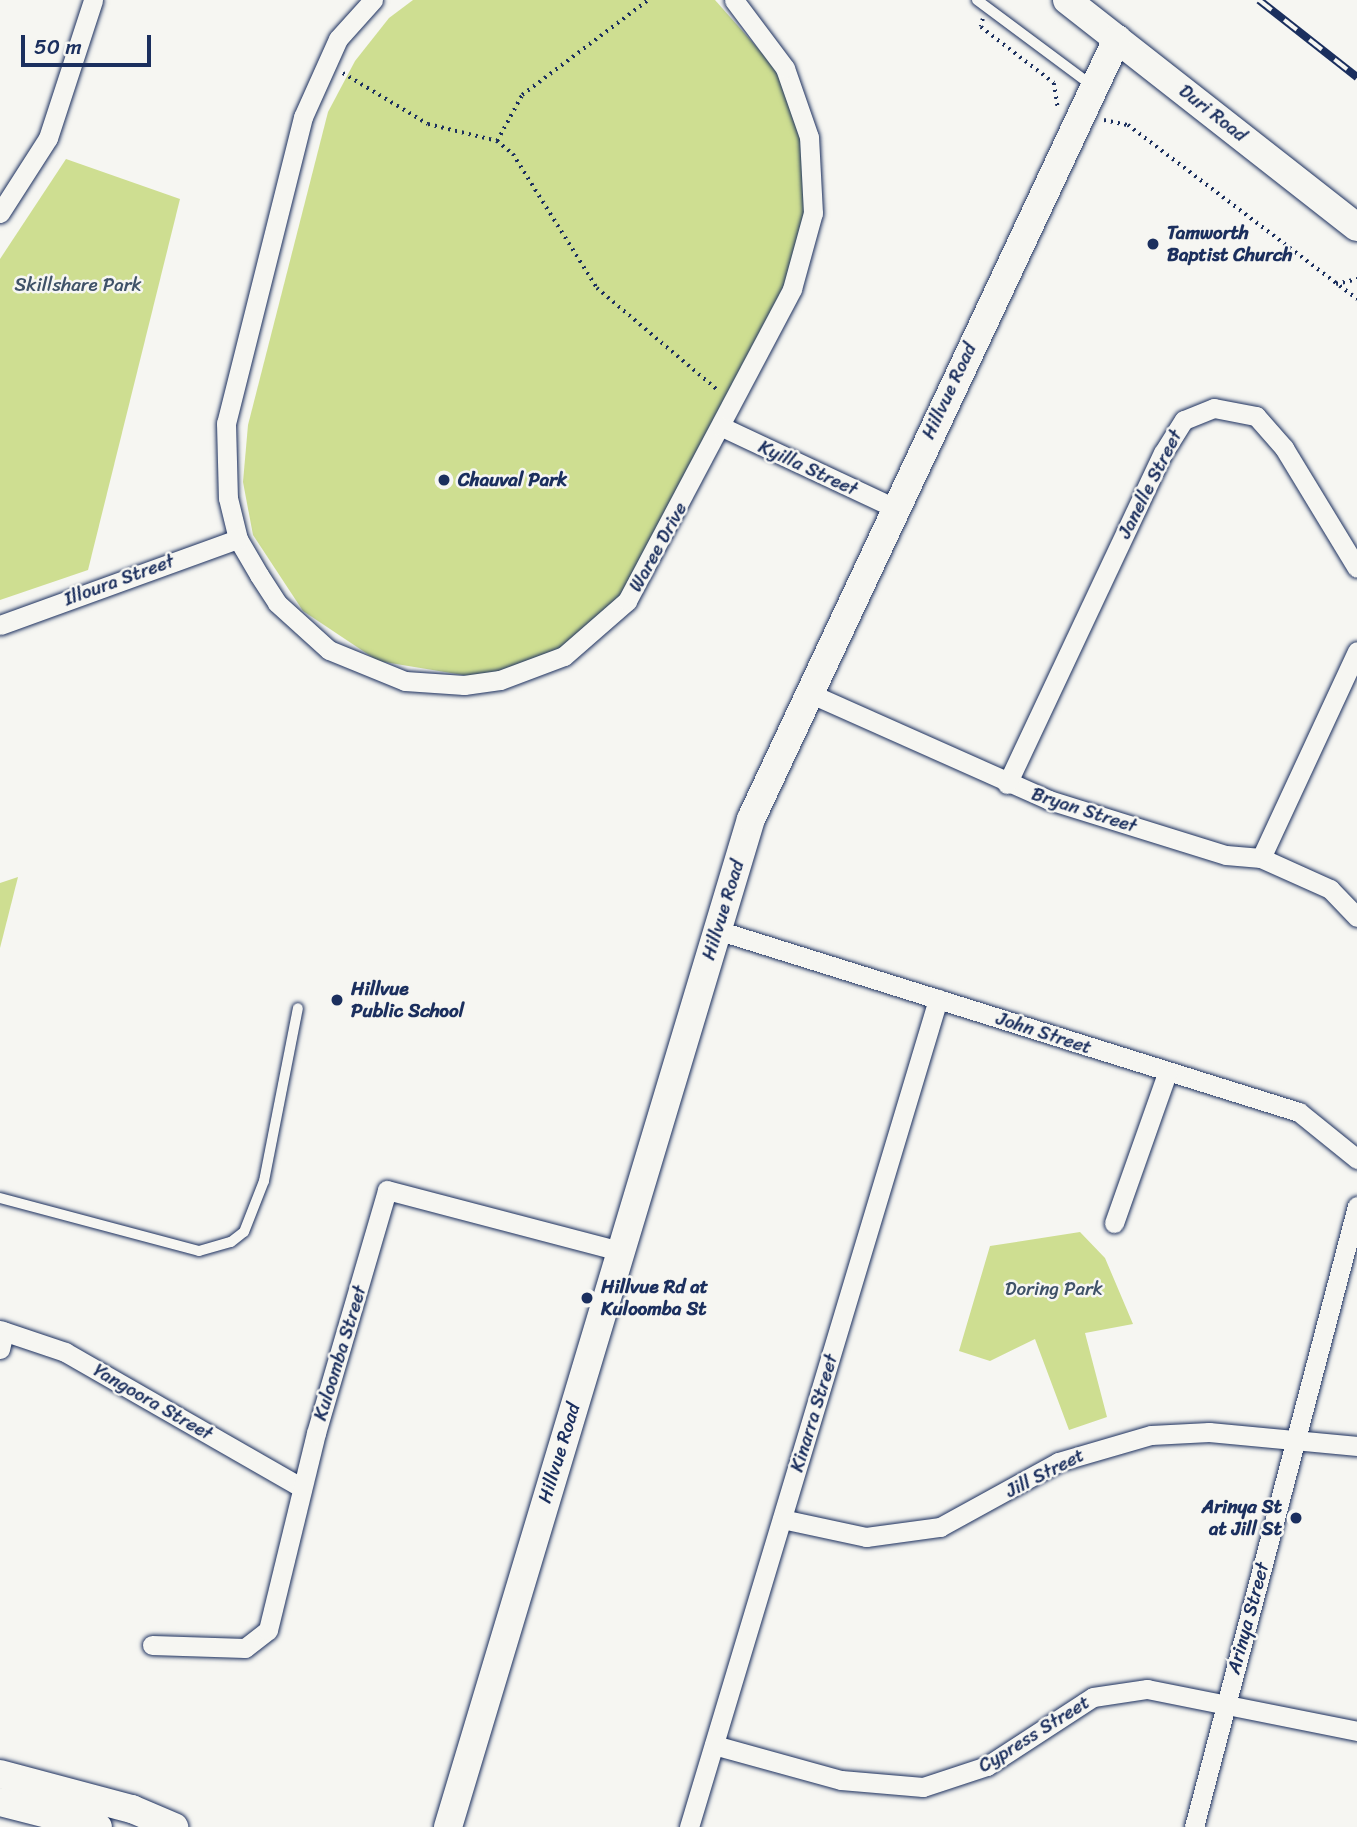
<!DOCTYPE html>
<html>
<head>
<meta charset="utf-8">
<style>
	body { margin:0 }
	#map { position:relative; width:1357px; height:1827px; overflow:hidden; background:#f6f6f2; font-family:Sriracha,sans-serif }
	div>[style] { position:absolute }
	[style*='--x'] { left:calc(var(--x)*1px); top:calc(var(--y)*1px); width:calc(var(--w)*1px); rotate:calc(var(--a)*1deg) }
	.green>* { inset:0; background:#cede91 }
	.path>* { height:3.5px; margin-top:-1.75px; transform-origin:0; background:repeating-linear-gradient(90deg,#1b2f5e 0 2px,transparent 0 7px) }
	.roads { filter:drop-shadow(0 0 2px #1b2f5e) drop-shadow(0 0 2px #1b2f5e) }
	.lane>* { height:10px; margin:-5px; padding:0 5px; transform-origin:5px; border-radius:5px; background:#f6f6f2 }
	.street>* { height:19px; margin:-9.5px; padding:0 9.5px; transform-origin:9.5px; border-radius:9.5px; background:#f6f6f2 }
	.secondary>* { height:28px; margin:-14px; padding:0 14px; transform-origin:14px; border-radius:14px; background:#f6f6f2 }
	.rail>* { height:8px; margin-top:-4px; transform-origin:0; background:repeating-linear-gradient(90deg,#f6f6f2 0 16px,#1b2f5e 0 32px); box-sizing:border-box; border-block:2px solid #1b2f5e }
	.dots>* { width:19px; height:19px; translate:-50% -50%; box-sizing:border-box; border:4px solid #f6f6f2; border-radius:50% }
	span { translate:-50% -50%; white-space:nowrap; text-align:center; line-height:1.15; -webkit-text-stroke:5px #f6f6f2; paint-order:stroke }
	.street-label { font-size:19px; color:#1b2f5e }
	.poi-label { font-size:19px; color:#1b2f5e; font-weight:700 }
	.left { translate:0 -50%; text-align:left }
	.right { translate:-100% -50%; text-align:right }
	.park-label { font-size:19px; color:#3f5268 }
	.scale { position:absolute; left:21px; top:35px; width:130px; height:32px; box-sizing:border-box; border:4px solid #1b2f5e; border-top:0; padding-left:9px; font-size:21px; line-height:24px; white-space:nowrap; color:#1b2f5e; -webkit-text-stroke:5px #f6f6f2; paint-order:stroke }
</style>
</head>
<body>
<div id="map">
	<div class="green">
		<div style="clip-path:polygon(413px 0,715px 0,771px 63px,799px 114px,806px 232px,789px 290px,634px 586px,568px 647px,500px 672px,469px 676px,378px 661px,303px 611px,253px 535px,243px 482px,248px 425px,328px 112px,355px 61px,389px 18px)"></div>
		<div style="clip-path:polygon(66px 159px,180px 199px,88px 570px,0 600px,0 259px)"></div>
		<div style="clip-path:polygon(18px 877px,0 948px,0 883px)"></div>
		<div style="clip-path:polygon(1080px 1232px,1105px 1258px,1133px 1324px,1085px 1333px,1107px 1417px,1069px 1430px,1035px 1339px,990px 1361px,959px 1351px,990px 1246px)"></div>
	</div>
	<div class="path">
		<div style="--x:983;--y:19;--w:8;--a:104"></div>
		<div style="--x:981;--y:27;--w:92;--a:37.5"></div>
		<div style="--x:1054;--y:83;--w:26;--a:81"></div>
		<div style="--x:343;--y:73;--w:99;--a:31"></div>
		<div style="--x:428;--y:124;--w:71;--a:13.8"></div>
		<div style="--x:497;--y:141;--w:21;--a:39"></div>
		<div style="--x:513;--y:154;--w:158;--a:57.9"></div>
		<div style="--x:597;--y:288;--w:160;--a:40.2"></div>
		<div style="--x:1104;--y:120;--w:25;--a:12"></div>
		<div style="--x:1128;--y:125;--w:288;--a:37.2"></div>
		<div style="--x:497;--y:141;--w:52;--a:-61.5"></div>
		<div style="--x:522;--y:95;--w:158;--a:-37"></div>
		<div style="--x:1336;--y:284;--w:22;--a:-13"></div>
	</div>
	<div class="roads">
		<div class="lane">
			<div style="--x:977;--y:0;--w:142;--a:36.7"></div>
			<div style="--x:0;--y:1198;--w:206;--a:14.9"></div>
			<div style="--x:199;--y:1251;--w:33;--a:-16"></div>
			<div style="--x:231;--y:1242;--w:16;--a:-38"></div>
			<div style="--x:244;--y:1232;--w:55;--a:-68.6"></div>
			<div style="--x:264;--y:1181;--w:176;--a:-78.9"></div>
		</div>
		<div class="street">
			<div style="--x:373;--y:0;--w:52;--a:131.9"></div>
			<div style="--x:338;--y:39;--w:85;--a:114.2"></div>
			<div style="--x:303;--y:117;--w:316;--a:104.1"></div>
			<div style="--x:226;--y:423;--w:75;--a:88.5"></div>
			<div style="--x:228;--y:498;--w:42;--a:76.3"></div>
			<div style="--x:238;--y:539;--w:42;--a:59.7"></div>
			<div style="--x:259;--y:575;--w:33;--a:57"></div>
			<div style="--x:277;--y:603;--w:70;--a:42.1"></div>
			<div style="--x:329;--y:650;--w:82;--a:22.2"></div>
			<div style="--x:405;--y:681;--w:59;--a:3.9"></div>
			<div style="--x:464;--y:685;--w:36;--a:-8"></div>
			<div style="--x:500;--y:680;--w:68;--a:-20.6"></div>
			<div style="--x:564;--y:656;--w:84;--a:-41.1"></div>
			<div style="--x:627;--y:601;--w:353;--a:-62.1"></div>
			<div style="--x:792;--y:289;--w:79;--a:-74.6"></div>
			<div style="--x:813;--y:213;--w:76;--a:-93"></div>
			<div style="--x:809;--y:137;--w:73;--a:-109.2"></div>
			<div style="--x:785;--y:68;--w:85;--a:-126.9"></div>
			<div style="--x:0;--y:213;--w:89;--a:-57.4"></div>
			<div style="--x:48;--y:138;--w:145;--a:-71.9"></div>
			<div style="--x:722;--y:427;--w:191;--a:25.1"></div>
			<div style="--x:0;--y:625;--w:253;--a:-19.9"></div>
			<div style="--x:809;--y:693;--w:263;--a:24"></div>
			<div style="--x:1049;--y:800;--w:185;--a:17.3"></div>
			<div style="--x:1226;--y:855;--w:35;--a:5"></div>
			<div style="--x:1261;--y:858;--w:76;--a:24.2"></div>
			<div style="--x:1330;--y:889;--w:39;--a:46"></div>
			<div style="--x:1007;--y:784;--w:366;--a:-64.8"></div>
			<div style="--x:1163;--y:453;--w:39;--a:-58"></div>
			<div style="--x:1184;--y:420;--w:32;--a:-22"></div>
			<div style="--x:1214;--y:408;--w:43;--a:10.8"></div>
			<div style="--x:1256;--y:416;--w:43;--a:48.8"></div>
			<div style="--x:1284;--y:448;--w:140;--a:58.7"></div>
			<div style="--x:1261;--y:858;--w:228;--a:-65.1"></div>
			<div style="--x:717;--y:930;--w:610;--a:17.37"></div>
			<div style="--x:1299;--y:1112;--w:75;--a:39"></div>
			<div style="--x:1114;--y:1223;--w:159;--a:-70.5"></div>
			<div style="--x:0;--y:1330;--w:69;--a:18.7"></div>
			<div style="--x:65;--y:1352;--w:272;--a:29.8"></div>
			<div style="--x:0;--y:1349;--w:18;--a:-77"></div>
			<div style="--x:782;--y:1519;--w:86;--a:12.1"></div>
			<div style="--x:866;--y:1537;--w:75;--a:-7.7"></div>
			<div style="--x:940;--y:1527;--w:135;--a:-28.8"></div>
			<div style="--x:1058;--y:1462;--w:97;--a:-16.2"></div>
			<div style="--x:1151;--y:1435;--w:58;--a:-3"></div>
			<div style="--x:1209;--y:1432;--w:149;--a:5.4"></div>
			<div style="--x:152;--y:1645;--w:93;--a:1.8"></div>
			<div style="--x:245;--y:1648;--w:29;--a:-38"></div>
			<div style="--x:268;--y:1630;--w:203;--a:-76.3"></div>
			<div style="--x:316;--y:1433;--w:253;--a:-73.7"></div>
			<div style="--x:387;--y:1190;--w:240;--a:14.7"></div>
			<div style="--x:714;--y:1745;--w:132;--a:15.4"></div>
			<div style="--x:841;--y:1780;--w:82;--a:4.9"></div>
			<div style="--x:923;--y:1787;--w:67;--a:-18.2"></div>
			<div style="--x:987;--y:1766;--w:126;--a:-33.1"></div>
			<div style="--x:1093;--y:1697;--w:55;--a:-8.4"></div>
			<div style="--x:1147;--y:1689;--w:214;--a:11.3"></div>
			<div style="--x:689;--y:1827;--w:865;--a:-73.26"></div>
			<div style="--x:1194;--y:1827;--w:642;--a:-75.29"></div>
		</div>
		<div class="secondary">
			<div style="--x:1067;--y:0;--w:368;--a:38.1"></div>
			<div style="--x:0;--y:1774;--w:137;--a:14.9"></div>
			<div style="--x:132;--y:1809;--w:46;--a:23.2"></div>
			<div style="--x:0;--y:1802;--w:101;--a:14.3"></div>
			<div style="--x:448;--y:1827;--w:1053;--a:-73.27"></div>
			<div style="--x:751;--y:819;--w:862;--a:-64.86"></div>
		</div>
	</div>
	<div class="rail">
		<div style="--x:1259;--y:0;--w:125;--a:38.2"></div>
	</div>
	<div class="dots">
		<div style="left:1153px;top:244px;background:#1b2f5e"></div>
		<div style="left:444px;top:480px;background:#1b2f5e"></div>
		<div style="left:337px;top:1000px;background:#1b2f5e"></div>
		<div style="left:587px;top:1298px;background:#1b2f5e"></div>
		<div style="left:1296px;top:1518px;background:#1b2f5e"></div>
	</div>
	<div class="street-label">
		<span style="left:1213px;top:113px;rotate:38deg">Duri Road</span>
		<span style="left:949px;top:391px;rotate:-65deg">Hillvue Road</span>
		<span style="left:808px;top:468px;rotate:25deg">Kyilla Street</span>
		<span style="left:1150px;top:484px;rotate:-63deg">Janelle Street</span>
		<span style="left:658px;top:547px;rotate:-61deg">Waree Drive</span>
		<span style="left:119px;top:580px;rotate:-20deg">Illoura Street</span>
		<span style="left:1084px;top:810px;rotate:18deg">Bryan Street</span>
		<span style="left:723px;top:910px;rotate:-73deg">Hillvue Road</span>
		<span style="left:1044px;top:1033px;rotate:18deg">John Street</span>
		<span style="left:340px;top:1353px;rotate:-73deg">Kuloomba Street</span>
		<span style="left:153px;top:1402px;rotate:30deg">Yangoora Street</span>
		<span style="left:814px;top:1413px;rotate:-73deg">Kinarra Street</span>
		<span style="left:559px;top:1453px;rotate:-73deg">Hillvue Road</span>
		<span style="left:1045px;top:1473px;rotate:-27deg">Jill Street</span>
		<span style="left:1248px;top:1618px;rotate:-75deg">Arinya Street</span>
		<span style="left:1034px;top:1734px;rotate:-32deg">Cypress Street</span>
	</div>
	<div class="poi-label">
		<span class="left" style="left:1167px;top:244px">Tamworth<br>Baptist Church</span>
		<span class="left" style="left:458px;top:480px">Chauval Park</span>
		<span class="left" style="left:351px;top:1000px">Hillvue<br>Public School</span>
		<span class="left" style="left:601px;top:1298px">Hillvue Rd at<br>Kuloomba St</span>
		<span class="right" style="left:1282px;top:1518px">Arinya St<br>at Jill St</span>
	</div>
	<div class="park-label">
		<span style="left:78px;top:285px">Skillshare Park</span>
		<span style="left:1054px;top:1289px">Doring Park</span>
	</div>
	<div class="scale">50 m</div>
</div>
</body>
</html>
